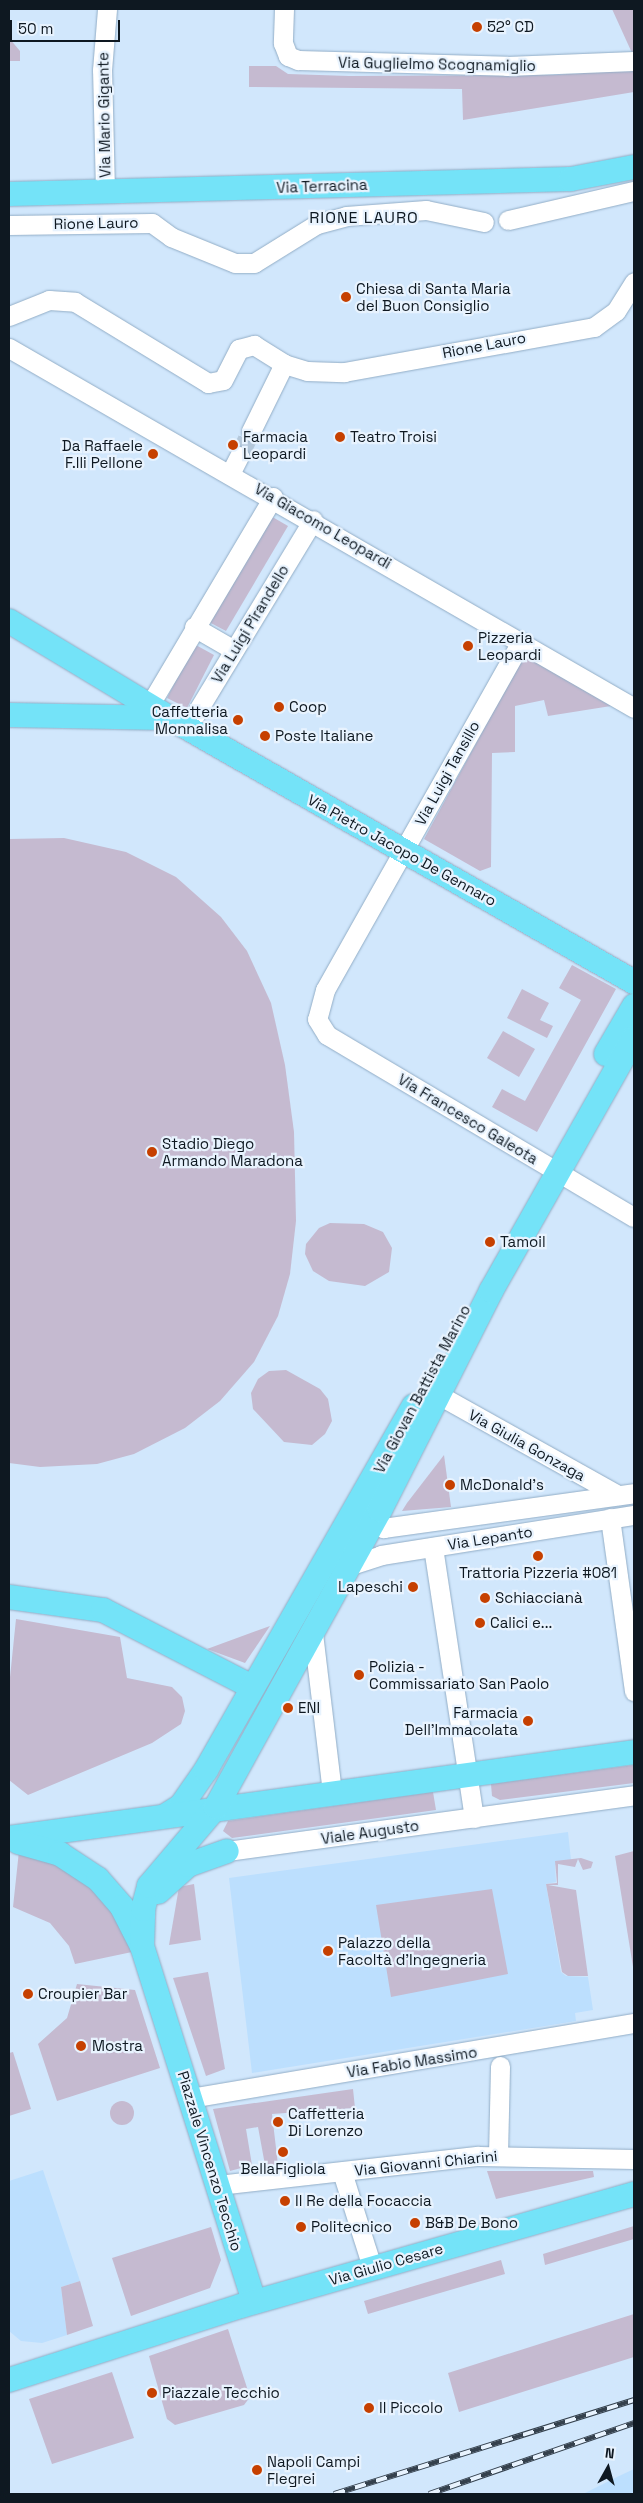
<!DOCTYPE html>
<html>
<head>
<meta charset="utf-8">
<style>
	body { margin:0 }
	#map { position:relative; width:643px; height:2503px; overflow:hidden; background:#d1e7fc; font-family:"Space Grotesk",sans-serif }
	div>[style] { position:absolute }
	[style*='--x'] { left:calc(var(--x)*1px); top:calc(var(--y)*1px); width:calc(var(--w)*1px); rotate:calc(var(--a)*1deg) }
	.built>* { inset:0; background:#bcdffe }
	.green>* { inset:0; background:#c5bad0 }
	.round { border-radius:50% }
	.minor-tunnel>* { height:19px; margin-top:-9.5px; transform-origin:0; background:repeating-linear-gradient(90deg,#b4c8db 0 19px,transparent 0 28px) }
	.roads { filter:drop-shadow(0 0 1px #92adc6) drop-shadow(0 0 1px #92adc6) }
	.minor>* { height:19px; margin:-9.5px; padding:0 9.5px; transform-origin:9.5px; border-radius:9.5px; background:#fff }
	.major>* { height:24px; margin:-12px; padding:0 12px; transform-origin:12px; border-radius:12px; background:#74e3f8 }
	.rail>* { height:5.5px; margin-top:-2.75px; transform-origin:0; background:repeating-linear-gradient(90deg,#e8f3fe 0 11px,#35414d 0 22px); box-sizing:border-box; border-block:1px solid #35414d }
	.dots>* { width:14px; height:14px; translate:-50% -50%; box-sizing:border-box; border:2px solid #e8f3fe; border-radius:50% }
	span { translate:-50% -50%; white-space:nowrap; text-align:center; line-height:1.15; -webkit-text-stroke:4.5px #e8f3fe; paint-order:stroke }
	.poi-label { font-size:15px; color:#0e1821 }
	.left { translate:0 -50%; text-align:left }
	.right { translate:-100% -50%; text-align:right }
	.street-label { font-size:15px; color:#0e1821 }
	.neighbourhood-label { font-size:16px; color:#0e1821; letter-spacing:1px }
	.frame { position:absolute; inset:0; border:10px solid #0e1821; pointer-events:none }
	.north { position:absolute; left:583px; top:2443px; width:50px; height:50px; -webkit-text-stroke:4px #e8f3fe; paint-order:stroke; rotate:7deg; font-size:14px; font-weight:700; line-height:20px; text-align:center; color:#0e1821 }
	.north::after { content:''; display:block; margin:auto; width:18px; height:22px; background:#0e1821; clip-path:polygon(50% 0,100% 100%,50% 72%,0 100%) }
	.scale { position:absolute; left:10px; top:20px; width:110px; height:22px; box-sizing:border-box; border:2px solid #0e1821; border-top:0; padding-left:6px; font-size:15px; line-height:18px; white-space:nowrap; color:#0e1821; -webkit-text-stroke:4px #e8f3fe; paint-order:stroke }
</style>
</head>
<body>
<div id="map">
	<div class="built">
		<div style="clip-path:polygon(568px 1832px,571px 1860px,555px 1865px,556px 1882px,546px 1884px,561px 1972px,566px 1976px,588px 1977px,593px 2010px,575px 2013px,576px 2021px,252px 2073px,229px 1878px)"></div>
		<div style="clip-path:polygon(43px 2170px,80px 2281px,61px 2287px,67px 2335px,42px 2343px,21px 2341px,9px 2331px,9px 2181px)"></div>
		<div style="clip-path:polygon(634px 2469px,634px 2494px,583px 2494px,617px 2477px)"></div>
	</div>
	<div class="green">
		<div style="clip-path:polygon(612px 9px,634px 9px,634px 53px,632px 53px)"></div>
		<div style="clip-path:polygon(9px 38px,20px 51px,20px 61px,9px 61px)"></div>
		<div style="clip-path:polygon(249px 66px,276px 66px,288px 74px,349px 76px,552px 75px,634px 70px,634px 92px,463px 120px,462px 89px,249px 87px)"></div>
		<div style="clip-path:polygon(269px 515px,288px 526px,226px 631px,207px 621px)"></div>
		<div style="clip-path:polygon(194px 644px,214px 655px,187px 708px,167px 698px)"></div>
		<div style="clip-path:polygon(524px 655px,611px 706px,548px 716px,544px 700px,515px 706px,515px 752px,492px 753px,491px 867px,480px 871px,424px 839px)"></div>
		<div style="clip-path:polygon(64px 838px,126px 852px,176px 877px,221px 917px,247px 951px,271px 1003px,285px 1065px,294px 1132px,296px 1221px,290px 1274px,278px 1316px,254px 1362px,220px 1401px,185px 1428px,134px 1454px,97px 1464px,40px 1467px,9px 1463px,9px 839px)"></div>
		<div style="clip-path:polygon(572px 965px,616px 989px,537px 1132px,492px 1107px,502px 1089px,525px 1101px,581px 1000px,559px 988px)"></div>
		<div style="clip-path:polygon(522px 989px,549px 1003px,540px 1020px,553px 1026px,547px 1038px,507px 1018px)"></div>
		<div style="clip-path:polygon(503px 1031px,535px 1049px,519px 1077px,487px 1058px)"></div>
		<div style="clip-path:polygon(330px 1223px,364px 1224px,383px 1232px,392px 1248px,389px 1272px,365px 1286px,329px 1281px,313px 1271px,305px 1254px,306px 1244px,319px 1228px)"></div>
		<div style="clip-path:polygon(286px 1370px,320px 1389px,328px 1399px,332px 1421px,325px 1434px,312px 1445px,284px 1442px,253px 1409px,251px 1393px,258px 1379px,269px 1371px)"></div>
		<div style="clip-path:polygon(444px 1455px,451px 1507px,402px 1511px,407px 1503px)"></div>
		<div style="clip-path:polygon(16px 1619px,120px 1637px,127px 1678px,172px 1687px,182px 1697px,185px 1711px,181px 1724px,152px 1743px,28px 1795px,9px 1780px,9px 1687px)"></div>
		<div style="clip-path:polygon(270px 1626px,245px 1663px,207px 1649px)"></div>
		<div style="clip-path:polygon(634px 1765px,634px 1783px,500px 1800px,492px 1796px,491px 1784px)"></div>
		<div style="clip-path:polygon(433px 1792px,436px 1810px,232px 1838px,223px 1831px,228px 1821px)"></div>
		<div style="clip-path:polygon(19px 1851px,63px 1864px,108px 1901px,132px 1952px,75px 1964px,69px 1946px,50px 1923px,13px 1907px)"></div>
		<div style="clip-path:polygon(634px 1851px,634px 1973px,615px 1856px)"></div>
		<div style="clip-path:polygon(581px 1858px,593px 1862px,591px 1868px,583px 1870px,578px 1859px,575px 1867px,558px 1864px,558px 1885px,548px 1885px,576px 1890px,588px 1976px,568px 1976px,562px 1972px,546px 1884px,557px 1883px,555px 1861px)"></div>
		<div style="clip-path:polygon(194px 1884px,201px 1940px,169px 1945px,179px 1887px)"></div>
		<div style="clip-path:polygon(492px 1889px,508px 1974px,391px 1997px,376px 1905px)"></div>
		<div style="clip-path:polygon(208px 1972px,225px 2069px,206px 2076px,173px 1978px)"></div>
		<div style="clip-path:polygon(77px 1984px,135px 1990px,160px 2068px,57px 2101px,38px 2044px,67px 2018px)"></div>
		<div style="clip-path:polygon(13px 2052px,31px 2109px,9px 2116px,9px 2053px)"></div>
		<div style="clip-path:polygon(353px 2089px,355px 2108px,272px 2114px,278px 2165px,265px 2165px,258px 2127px,246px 2129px,252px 2165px,230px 2171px,213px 2109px)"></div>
		<div class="round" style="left:110px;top:2101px;width:24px;height:24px"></div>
		<div style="clip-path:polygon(487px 2171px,593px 2171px,594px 2177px,496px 2199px)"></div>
		<div style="clip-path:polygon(634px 2226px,634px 2239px,545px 2265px,543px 2254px)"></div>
		<div style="clip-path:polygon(211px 2227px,221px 2260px,210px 2288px,131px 2316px,112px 2258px)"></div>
		<div style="clip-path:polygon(501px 2260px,505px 2274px,368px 2314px,364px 2301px)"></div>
		<div style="clip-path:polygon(80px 2281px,93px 2326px,67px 2335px,61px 2287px)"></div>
		<div style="clip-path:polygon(634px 2314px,634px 2357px,459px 2412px,448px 2373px)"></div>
		<div style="clip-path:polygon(228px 2329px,250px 2397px,244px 2405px,175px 2425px,167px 2419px,149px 2356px)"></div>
		<div style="clip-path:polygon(112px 2372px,134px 2438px,52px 2464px,29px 2399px)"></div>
	</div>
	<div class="minor-tunnel">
		<div style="--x:239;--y:456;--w:28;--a:-64"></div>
	</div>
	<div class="roads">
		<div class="minor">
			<div style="--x:284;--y:9;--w:34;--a:92"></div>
			<div style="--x:283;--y:43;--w:14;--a:69"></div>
			<div style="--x:288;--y:56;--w:11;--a:22"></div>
			<div style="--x:298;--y:60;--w:209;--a:1.6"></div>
			<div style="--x:507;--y:66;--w:127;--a:-2.3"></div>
			<div style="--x:105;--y:191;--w:121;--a:-91.4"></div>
			<div style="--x:102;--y:70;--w:61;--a:-85.3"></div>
			<div style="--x:508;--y:220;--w:129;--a:-13"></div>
			<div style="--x:9;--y:225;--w:143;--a:-0.8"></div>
			<div style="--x:152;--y:223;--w:24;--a:36"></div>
			<div style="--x:171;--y:237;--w:69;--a:22.1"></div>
			<div style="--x:235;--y:263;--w:19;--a:0"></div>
			<div style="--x:254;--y:263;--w:74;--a:-31.8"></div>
			<div style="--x:317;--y:224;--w:30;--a:-15"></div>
			<div style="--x:346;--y:216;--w:80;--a:-4.3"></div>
			<div style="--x:426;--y:210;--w:59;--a:11.7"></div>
			<div style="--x:9;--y:316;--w:43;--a:-21.8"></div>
			<div style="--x:49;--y:300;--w:26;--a:4"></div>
			<div style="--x:75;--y:302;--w:156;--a:31.3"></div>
			<div style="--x:208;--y:383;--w:15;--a:-11"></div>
			<div style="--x:223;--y:380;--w:35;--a:-63"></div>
			<div style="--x:239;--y:349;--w:16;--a:-15"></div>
			<div style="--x:254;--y:345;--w:36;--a:32"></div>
			<div style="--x:9;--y:348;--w:721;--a:29.94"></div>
			<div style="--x:251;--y:431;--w:75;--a:-63.8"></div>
			<div style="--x:284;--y:364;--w:24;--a:17"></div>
			<div style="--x:307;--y:371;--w:37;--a:2"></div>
			<div style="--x:344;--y:372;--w:254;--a:-10.2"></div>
			<div style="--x:594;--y:327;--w:27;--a:-36"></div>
			<div style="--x:616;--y:311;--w:34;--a:-58"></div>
			<div style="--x:231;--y:472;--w:18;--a:-63"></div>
			<div style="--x:194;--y:627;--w:46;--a:29.9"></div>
			<div style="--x:521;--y:642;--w:399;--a:119.4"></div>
			<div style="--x:325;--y:990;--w:30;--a:105"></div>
			<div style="--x:317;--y:1019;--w:19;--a:58"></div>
			<div style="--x:327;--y:1035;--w:357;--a:30.7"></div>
			<div style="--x:149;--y:706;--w:243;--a:-59.3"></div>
			<div style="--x:187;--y:728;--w:243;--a:-58.8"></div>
			<div style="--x:437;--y:1394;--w:207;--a:29.2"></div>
			<div style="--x:380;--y:1510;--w:11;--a:112"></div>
			<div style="--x:376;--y:1520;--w:11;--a:49"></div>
			<div style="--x:383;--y:1528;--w:253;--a:-7.9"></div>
			<div style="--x:610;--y:1518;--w:175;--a:82.1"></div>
			<div style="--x:433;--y:1547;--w:274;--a:81.4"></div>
			<div style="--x:348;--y:1566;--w:35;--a:-18"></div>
			<div style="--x:381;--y:1555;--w:256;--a:-9"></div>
			<div style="--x:313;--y:1633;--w:161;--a:83.2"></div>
			<div style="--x:227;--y:1851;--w:411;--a:-7.8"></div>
			<div style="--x:190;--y:2098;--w:450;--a:-9.6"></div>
			<div style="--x:498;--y:2155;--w:89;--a:-88.7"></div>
			<div style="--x:342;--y:2172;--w:100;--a:72.5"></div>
			<div style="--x:218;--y:2185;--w:262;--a:-6.4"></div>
			<div style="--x:478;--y:2156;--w:156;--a:1.1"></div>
		</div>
		<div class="major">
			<div style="--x:9;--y:194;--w:562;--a:-1.53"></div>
			<div style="--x:571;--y:179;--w:64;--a:-10.8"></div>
			<div style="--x:9;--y:621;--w:188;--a:31.1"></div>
			<div style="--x:170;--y:718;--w:534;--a:29.64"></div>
			<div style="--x:9;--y:715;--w:159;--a:1.1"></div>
			<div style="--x:606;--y:1054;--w:56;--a:-59.7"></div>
			<div style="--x:9;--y:1597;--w:95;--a:7.9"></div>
			<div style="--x:103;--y:1610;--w:165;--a:27.3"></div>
			<div style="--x:165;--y:1816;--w:19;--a:-32"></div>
			<div style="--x:181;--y:1806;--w:44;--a:-55.2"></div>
			<div style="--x:206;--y:1770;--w:419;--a:-60.3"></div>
			<div style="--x:9;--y:1838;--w:631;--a:-7.83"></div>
			<div style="--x:18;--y:1842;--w:44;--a:15.9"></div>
			<div style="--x:60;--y:1854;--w:45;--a:33.3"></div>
			<div style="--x:98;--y:1879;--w:37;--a:49"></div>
			<div style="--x:122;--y:1907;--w:44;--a:62.9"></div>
			<div style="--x:142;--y:1946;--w:373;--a:72.5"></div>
			<div style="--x:158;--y:1892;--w:40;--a:-42"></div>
			<div style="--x:188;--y:1865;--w:41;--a:-19.7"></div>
			<div style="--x:142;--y:1946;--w:37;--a:-88"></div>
			<div style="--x:143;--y:1909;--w:24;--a:-75"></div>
			<div style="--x:149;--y:1886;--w:104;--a:-49.7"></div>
			<div style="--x:216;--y:1807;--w:339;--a:-61.1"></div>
			<div style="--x:380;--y:1510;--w:246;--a:-63.1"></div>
			<div style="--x:491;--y:1291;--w:291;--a:-60.5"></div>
			<div style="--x:9;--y:2380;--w:244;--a:-17.7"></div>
			<div style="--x:241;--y:2306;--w:409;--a:-15.9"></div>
		</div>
	</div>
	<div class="rail">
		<div style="--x:334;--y:2494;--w:314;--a:-17.4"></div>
		<div style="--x:429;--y:2494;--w:217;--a:-19.1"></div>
	</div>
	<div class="dots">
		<div style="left:477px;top:27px;background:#c64000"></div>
		<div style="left:346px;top:297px;background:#c64000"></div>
		<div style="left:340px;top:437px;background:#c64000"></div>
		<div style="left:233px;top:445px;background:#c64000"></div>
		<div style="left:153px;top:454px;background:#c64000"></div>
		<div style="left:468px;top:646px;background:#c64000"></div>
		<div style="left:279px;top:707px;background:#c64000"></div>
		<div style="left:238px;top:720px;background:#c64000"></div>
		<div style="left:265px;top:736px;background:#c64000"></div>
		<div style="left:152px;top:1152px;background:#c64000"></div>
		<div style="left:490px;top:1242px;background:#c64000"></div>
		<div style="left:450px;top:1485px;background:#c64000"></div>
		<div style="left:538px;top:1556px;background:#c64000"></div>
		<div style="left:413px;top:1587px;background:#c64000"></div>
		<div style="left:485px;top:1598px;background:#c64000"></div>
		<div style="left:480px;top:1623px;background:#c64000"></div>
		<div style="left:359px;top:1675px;background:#c64000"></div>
		<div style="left:288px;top:1708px;background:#c64000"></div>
		<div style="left:528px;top:1721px;background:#c64000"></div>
		<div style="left:328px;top:1951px;background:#c64000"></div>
		<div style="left:28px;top:1994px;background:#c64000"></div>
		<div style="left:81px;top:2046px;background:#c64000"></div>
		<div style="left:278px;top:2122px;background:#c64000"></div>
		<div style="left:283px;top:2152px;background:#c64000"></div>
		<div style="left:285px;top:2201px;background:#c64000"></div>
		<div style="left:415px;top:2223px;background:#c64000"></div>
		<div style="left:301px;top:2227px;background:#c64000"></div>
		<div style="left:152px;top:2393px;background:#c64000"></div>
		<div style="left:369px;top:2408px;background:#c64000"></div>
		<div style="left:257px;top:2470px;background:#c64000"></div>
	</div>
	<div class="poi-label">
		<span class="left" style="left:487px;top:27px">52° CD</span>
		<span class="left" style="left:356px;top:297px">Chiesa di Santa Maria<br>del Buon Consiglio</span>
		<span class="left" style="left:243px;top:445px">Farmacia<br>Leopardi</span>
		<span class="left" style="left:350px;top:437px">Teatro Troisi</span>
		<span class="right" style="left:143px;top:454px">Da Raffaele<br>F.lli Pellone</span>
		<span class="left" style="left:478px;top:646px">Pizzeria<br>Leopardi</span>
		<span class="left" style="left:289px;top:707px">Coop</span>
		<span class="right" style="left:228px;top:720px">Caffetteria<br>Monnalisa</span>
		<span class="left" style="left:275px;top:736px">Poste Italiane</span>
		<span class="left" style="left:162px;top:1152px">Stadio Diego<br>Armando Maradona</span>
		<span class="left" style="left:500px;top:1242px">Tamoil</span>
		<span class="left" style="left:460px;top:1485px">McDonald's</span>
		<span style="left:538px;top:1573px">Trattoria Pizzeria #081</span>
		<span class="right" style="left:403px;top:1587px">Lapeschi</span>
		<span class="left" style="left:495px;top:1598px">Schiaccianà</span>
		<span class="left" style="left:490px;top:1623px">Calici e...</span>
		<span class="left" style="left:369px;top:1675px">Polizia -<br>Commissariato San Paolo</span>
		<span class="left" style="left:298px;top:1708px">ENI</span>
		<span class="right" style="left:518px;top:1721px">Farmacia<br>Dell'Immacolata</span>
		<span class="left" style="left:338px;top:1951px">Palazzo della<br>Facoltà d'Ingegneria</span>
		<span class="left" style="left:38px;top:1994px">Croupier Bar</span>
		<span class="left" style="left:92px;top:2046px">Mostra</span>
		<span class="left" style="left:288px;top:2122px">Caffetteria<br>Di Lorenzo</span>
		<span style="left:283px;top:2169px">BellaFigliola</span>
		<span class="left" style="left:295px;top:2201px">Il Re della Focaccia</span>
		<span class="left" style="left:425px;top:2223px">B&amp;B De Bono</span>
		<span class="left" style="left:311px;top:2227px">Politecnico</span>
		<span class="left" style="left:162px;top:2393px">Piazzale Tecchio</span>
		<span class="left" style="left:379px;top:2408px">Il Piccolo</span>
		<span class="left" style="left:267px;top:2470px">Napoli Campi<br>Flegrei</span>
	</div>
	<div class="street-label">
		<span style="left:437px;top:64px;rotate:1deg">Via Guglielmo Scognamiglio</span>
		<span style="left:104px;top:115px;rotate:-91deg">Via Mario Gigante</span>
		<span style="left:322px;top:186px;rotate:-2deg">Via Terracina</span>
		<span style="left:96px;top:223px;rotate:-1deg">Rione Lauro</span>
		<span style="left:484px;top:345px;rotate:-11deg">Rione Lauro</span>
		<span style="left:323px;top:526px;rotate:30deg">Via Giacomo Leopardi</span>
		<span style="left:250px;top:624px;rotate:-59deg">Via Luigi Pirandello</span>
		<span style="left:447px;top:773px;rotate:-61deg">Via Luigi Tansillo</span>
		<span style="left:402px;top:850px;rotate:29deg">Via Pietro Jacopo De Gennaro</span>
		<span style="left:468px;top:1119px;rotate:31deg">Via Francesco Galeota</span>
		<span style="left:422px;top:1389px;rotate:-62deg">Via Giovan Battista Marino</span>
		<span style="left:527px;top:1445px;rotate:29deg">Via Giulia Gonzaga</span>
		<span style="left:490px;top:1538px;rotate:-9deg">Via Lepanto</span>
		<span style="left:370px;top:1832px;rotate:-8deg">Viale Augusto</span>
		<span style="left:412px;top:2062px;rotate:-9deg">Via Fabio Massimo</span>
		<span style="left:210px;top:2161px;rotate:73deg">Piazzale Vincenzo Tecchio</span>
		<span style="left:426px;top:2163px;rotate:-6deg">Via Giovanni Chiarini</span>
		<span style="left:386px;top:2264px;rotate:-16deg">Via Giulio Cesare</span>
	</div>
	<div class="neighbourhood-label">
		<span style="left:364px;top:218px">RIONE LAURO</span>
	</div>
	<div class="frame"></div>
	<div class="north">N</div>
	<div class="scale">50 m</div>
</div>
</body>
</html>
